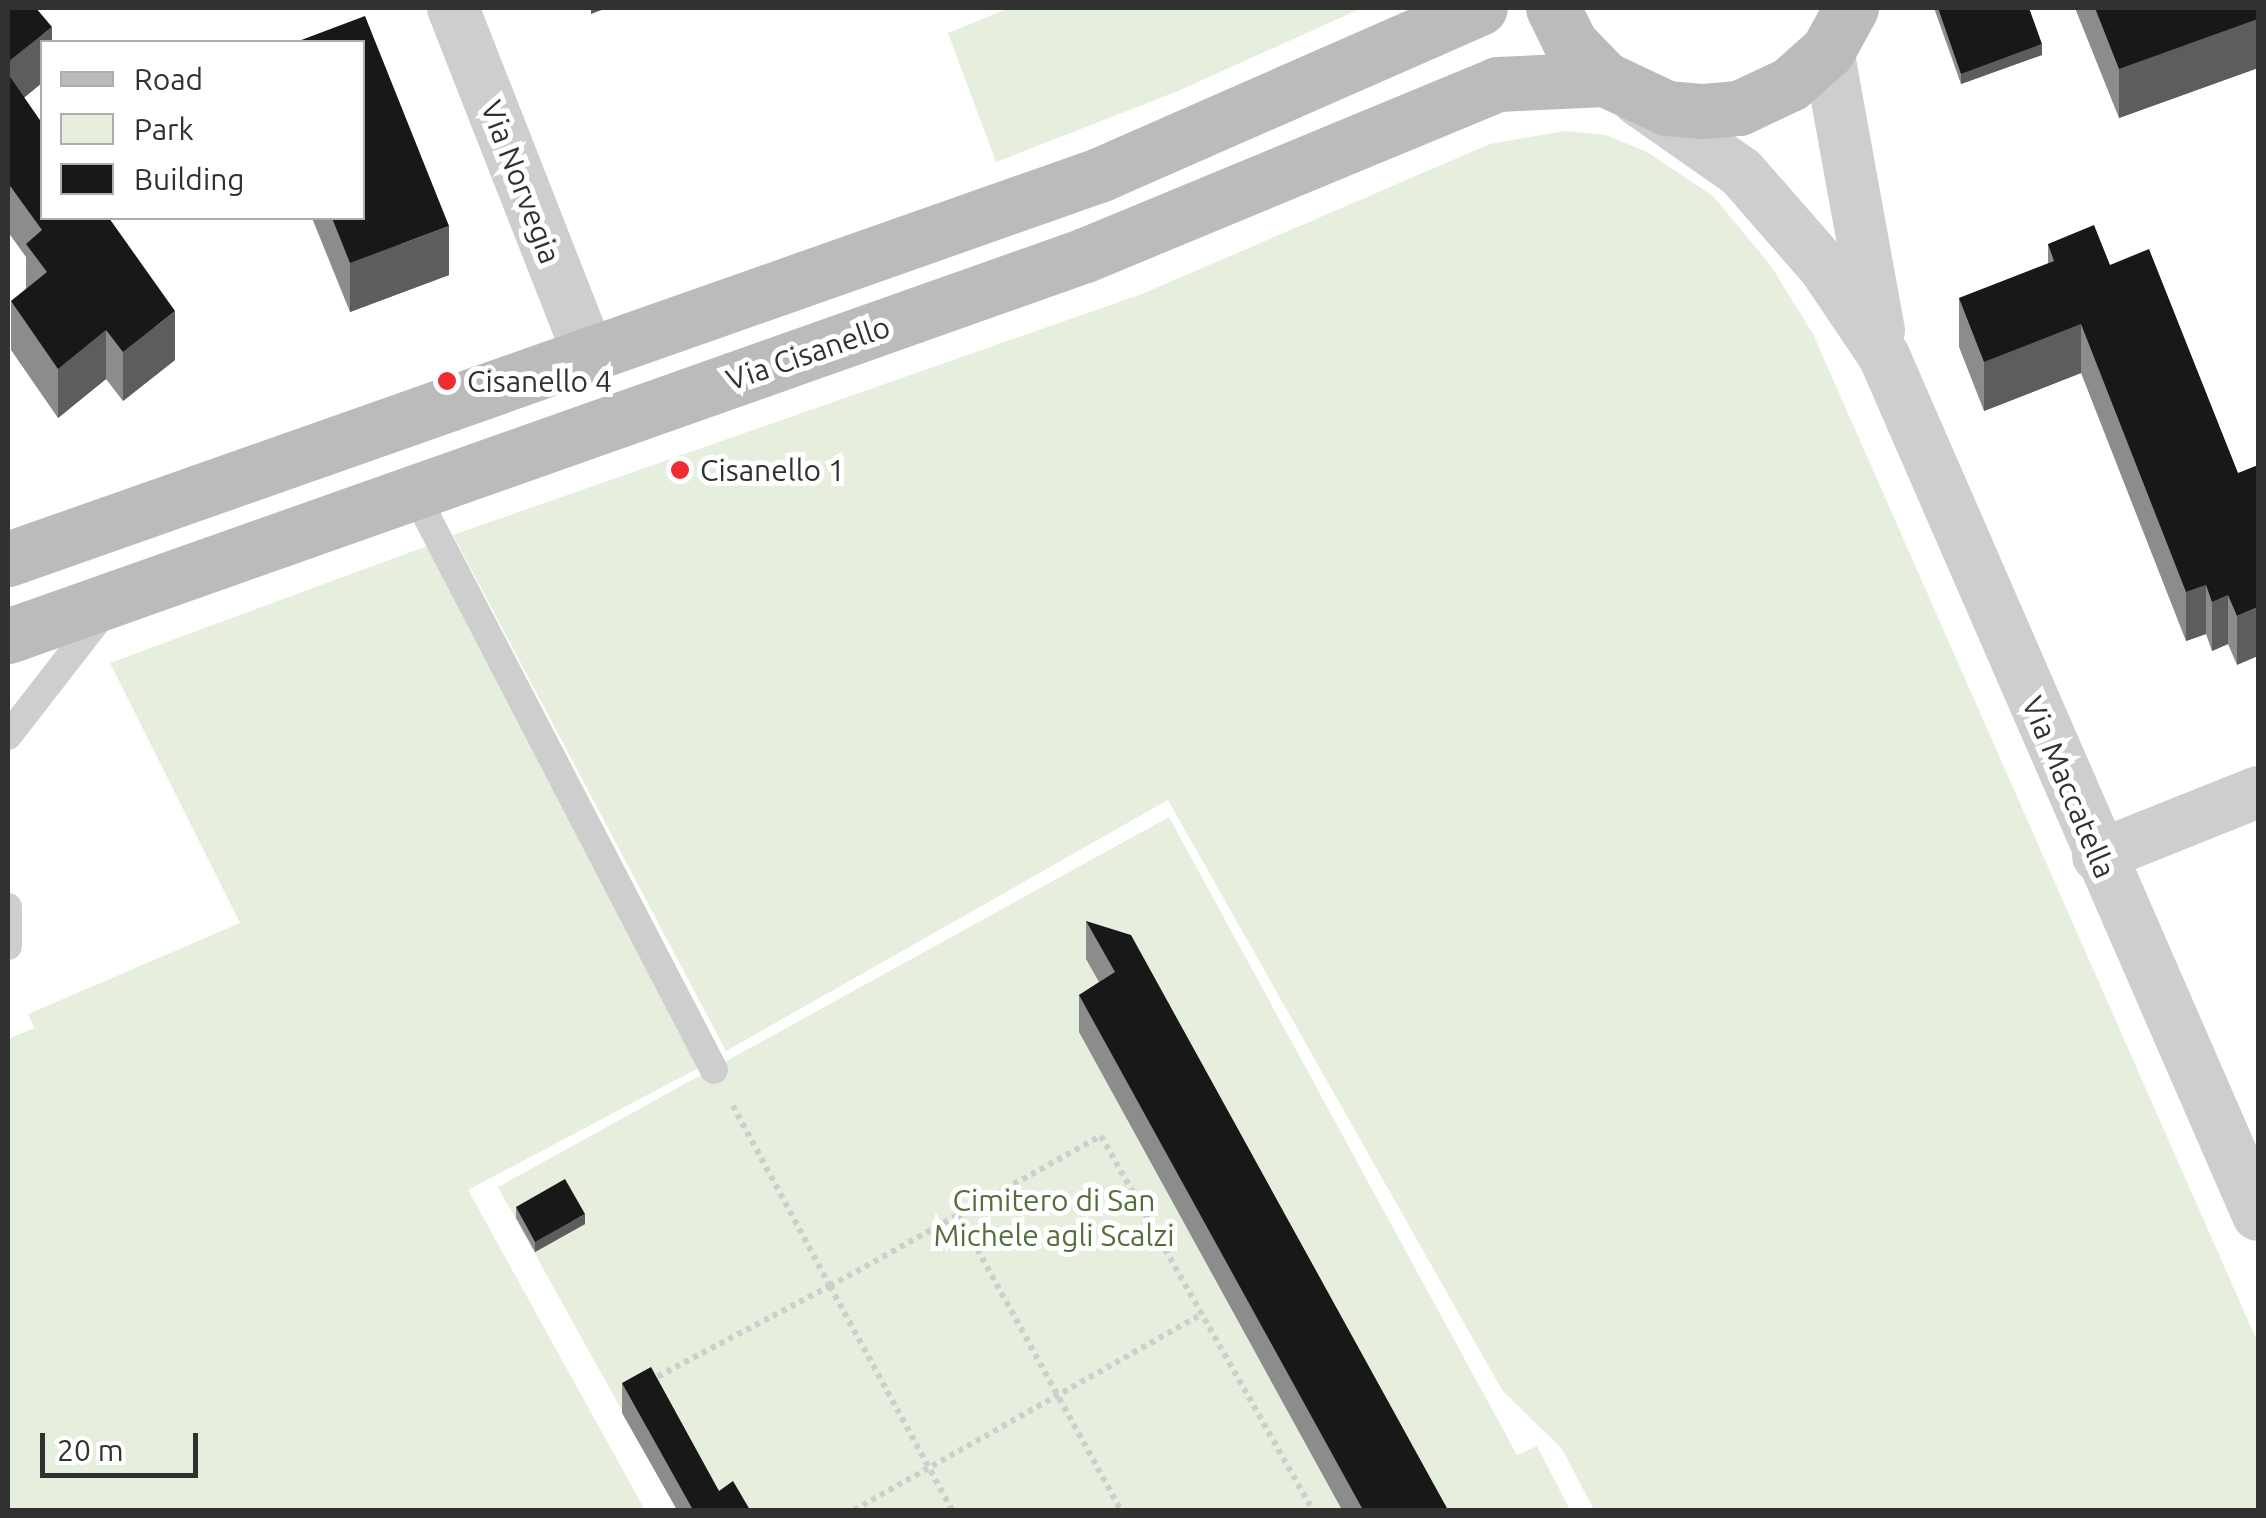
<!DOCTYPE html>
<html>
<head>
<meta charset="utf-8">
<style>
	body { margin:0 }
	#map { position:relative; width:2266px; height:1518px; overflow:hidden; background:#fff; font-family:Ubuntu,sans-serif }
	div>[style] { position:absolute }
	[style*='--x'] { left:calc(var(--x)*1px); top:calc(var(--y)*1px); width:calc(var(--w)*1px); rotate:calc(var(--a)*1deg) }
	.green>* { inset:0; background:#e6eede }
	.path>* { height:6px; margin-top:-3px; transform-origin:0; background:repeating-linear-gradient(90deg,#cecece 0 5px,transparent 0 10px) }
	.service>* { height:28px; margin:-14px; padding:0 14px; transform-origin:14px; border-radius:14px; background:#cecece }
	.minor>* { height:52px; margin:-26px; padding:0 26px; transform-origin:26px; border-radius:26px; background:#cecece }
	.secondary>* { height:55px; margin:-27.5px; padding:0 27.5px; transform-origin:27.5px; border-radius:27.5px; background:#bbb }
	.wall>* { inset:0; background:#8c8c8c }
	.shaded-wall>* { inset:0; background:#5d5d5d }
	.building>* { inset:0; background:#181818 }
	.dots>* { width:28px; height:28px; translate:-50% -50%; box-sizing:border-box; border:5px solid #fff; border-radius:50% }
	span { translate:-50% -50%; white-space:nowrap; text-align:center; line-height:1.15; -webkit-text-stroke:10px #fff; paint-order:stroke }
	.street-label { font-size:30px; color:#313131 }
	.poi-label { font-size:30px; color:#313131 }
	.left { translate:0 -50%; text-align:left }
	.park-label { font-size:30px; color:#51703b }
	.frame { position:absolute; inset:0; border:10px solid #313131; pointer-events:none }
	.legend { position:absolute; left:40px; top:40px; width:325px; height:180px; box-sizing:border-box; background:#fff; border:2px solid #adadad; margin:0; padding:12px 18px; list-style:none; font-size:30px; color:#313131 }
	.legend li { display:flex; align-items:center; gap:20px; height:50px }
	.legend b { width:50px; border:2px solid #adadad }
	.scale { position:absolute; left:40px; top:1433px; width:158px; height:45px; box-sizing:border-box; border:5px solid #313131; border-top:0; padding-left:12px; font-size:30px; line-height:35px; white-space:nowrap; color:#313131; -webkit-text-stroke:8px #fff; paint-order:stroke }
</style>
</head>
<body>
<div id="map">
	<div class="green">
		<div style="clip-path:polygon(1009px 8px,1362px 8px,1178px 91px,996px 162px,948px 33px)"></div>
		<div style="clip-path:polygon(1565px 131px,1606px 135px,1647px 152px,1713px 196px,1771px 266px,1813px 334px,2258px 1343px,2258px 1510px,1594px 1510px,1562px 1449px,1502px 1390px,1168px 800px,726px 1051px,453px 535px,1142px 294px,1490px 144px)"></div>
		<div style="clip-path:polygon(427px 546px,704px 1065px,468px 1190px,645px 1510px,9px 1510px,8px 1039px,34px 1028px,28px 1014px,240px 923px,110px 663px)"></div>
		<div style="clip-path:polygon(1169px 817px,1517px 1455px,1537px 1446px,1570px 1510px,677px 1510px,498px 1187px)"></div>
	</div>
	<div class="path">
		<div style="--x:958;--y:1214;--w:338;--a:61.2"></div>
		<div style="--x:649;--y:1381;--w:204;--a:-27.7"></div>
		<div style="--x:830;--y:1286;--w:209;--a:-118.3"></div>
		<div style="--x:854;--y:1510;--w:397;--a:-29.4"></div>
		<div style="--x:952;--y:1510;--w:255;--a:-118.6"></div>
		<div style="--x:830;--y:1286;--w:310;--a:-29"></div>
		<div style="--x:1101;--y:1136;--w:430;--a:60.5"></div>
	</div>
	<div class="service">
		<div style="--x:414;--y:492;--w:651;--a:62.57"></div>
		<div style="--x:8;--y:736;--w:158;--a:-52.2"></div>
		<div style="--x:8;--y:907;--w:39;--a:90"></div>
	</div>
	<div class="minor">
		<div style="--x:453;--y:8;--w:375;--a:68.6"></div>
		<div style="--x:1828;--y:50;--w:285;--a:79.7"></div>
		<div style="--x:1638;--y:100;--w:126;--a:35"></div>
		<div style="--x:1741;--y:172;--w:126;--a:48.9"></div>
		<div style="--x:1824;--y:267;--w:107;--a:56"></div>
		<div style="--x:1884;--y:356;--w:937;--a:66.47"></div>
		<div style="--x:2098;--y:856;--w:172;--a:-21.8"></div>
	</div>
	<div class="secondary">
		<div style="--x:1553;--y:8;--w:39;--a:64"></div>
		<div style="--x:1570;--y:43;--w:50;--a:45.8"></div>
		<div style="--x:1605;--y:79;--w:68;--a:25.1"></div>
		<div style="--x:1667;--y:108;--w:36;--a:5"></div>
		<div style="--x:1703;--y:111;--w:36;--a:-5"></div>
		<div style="--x:1739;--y:108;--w:56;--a:-25.2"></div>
		<div style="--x:1790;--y:84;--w:51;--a:-41.8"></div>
		<div style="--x:1828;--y:50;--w:48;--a:-61.3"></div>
		<div style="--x:8;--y:559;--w:1157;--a:-19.39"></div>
		<div style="--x:1099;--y:175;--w:416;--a:-23.7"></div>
		<div style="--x:8;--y:636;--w:1142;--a:-19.48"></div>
		<div style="--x:1085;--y:255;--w:447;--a:-22.5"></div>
		<div style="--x:1498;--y:84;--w:107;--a:-2.7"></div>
	</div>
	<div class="wall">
		<div style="clip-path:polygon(8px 8px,52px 42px,24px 98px,175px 360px,123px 401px,106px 379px,58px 418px,11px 350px,11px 301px,26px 289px,26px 257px,8px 232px)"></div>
		<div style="clip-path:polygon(1934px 8px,2029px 8px,2042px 55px,1961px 84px)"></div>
		<div style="clip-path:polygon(2075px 8px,2258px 8px,2258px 68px,2119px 118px)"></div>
		<div style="clip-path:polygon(312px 218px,362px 218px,449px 275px,350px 312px)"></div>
		<div style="clip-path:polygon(2048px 244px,2110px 265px,2238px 473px,2237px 665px,2228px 644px,2212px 651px,2206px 634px,2186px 641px,2081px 373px,1984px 411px,1959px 347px,1959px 298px,2048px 264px)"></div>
		<div style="clip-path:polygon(1086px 921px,1448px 1510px,1342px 1510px,1079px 1032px,1079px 995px,1099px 982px,1086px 959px)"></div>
		<div style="clip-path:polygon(516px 1207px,585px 1224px,535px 1252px,516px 1218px)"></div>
		<div style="clip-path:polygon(622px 1383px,719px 1491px,750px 1510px,677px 1510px,622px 1413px)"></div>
	</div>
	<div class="shaded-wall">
		<div style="clip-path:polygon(591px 8px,607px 8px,591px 14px)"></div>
		<div style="clip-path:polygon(2258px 19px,2258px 68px,2119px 118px,2119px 69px)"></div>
		<div style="clip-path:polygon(52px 27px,52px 42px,42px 42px,42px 83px,8px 111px,8px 62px)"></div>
		<div style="clip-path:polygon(2042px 44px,2042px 55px,1961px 84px,1961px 74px)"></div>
		<div style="clip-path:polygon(449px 226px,449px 275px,350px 312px,350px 263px)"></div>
		<div style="clip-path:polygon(175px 311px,175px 360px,123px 401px,123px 352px)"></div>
		<div style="clip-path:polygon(2081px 324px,2081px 373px,1984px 411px,1984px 362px)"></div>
		<div style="clip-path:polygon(106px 330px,106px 379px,58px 418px,58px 369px)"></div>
		<div style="clip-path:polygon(2206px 585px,2206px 634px,2186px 641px,2186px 592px)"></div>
		<div style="clip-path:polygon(2228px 595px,2228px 644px,2212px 651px,2212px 602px)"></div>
		<div style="clip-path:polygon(2258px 607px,2258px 656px,2237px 665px,2237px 616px)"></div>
		<div style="clip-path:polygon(585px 1214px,585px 1224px,535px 1252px,535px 1242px)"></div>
	</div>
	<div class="building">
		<div style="clip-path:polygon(8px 8px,36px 8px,52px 27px,8px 62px)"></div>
		<div style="clip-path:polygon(1938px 8px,2029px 8px,2042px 44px,1961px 74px)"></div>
		<div style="clip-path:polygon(2095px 8px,2258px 8px,2258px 19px,2119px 69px)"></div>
		<div style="clip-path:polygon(365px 16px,449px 226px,350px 263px,332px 218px,362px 218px,362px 42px,296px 42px)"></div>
		<div style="clip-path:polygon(8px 74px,42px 123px,42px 218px,109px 218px,175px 311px,123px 352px,106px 330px,58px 369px,11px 301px,47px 272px,26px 244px,42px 230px,8px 183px)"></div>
		<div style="clip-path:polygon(2094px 225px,2110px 265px,2149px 249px,2238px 473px,2258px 465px,2258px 607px,2237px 616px,2228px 595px,2212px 602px,2206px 585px,2186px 592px,2081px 324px,1984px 362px,1959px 298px,2054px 261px,2048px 244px)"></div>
		<div style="clip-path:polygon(1086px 921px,1131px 935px,1448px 1510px,1363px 1510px,1079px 995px,1115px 972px)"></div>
		<div style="clip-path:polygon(565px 1179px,585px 1214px,535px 1242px,516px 1207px)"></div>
		<div style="clip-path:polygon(651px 1367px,719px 1491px,733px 1481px,750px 1510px,693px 1510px,622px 1383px)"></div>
	</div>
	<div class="dots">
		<div style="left:447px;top:381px;background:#ef2c31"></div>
		<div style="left:680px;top:470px;background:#ef2c31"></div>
	</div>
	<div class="street-label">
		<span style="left:521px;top:182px;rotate:69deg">Via Norvegia</span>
		<span style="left:808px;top:353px;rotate:-19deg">Via Cisanello</span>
		<span style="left:2069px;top:787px;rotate:67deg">Via Maccatella</span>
	</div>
	<div class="poi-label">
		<span class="left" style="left:467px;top:381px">Cisanello 4</span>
		<span class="left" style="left:700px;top:470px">Cisanello 1</span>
	</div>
	<div class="park-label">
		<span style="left:1054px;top:1217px">Cimitero di San<br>Michele agli Scalzi</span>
	</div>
	<div class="frame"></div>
	<ul class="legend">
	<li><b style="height:12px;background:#bbb"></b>Road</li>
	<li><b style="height:28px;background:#e6eede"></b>Park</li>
	<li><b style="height:28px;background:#181818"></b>Building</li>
	</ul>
	<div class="scale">20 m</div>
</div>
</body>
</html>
